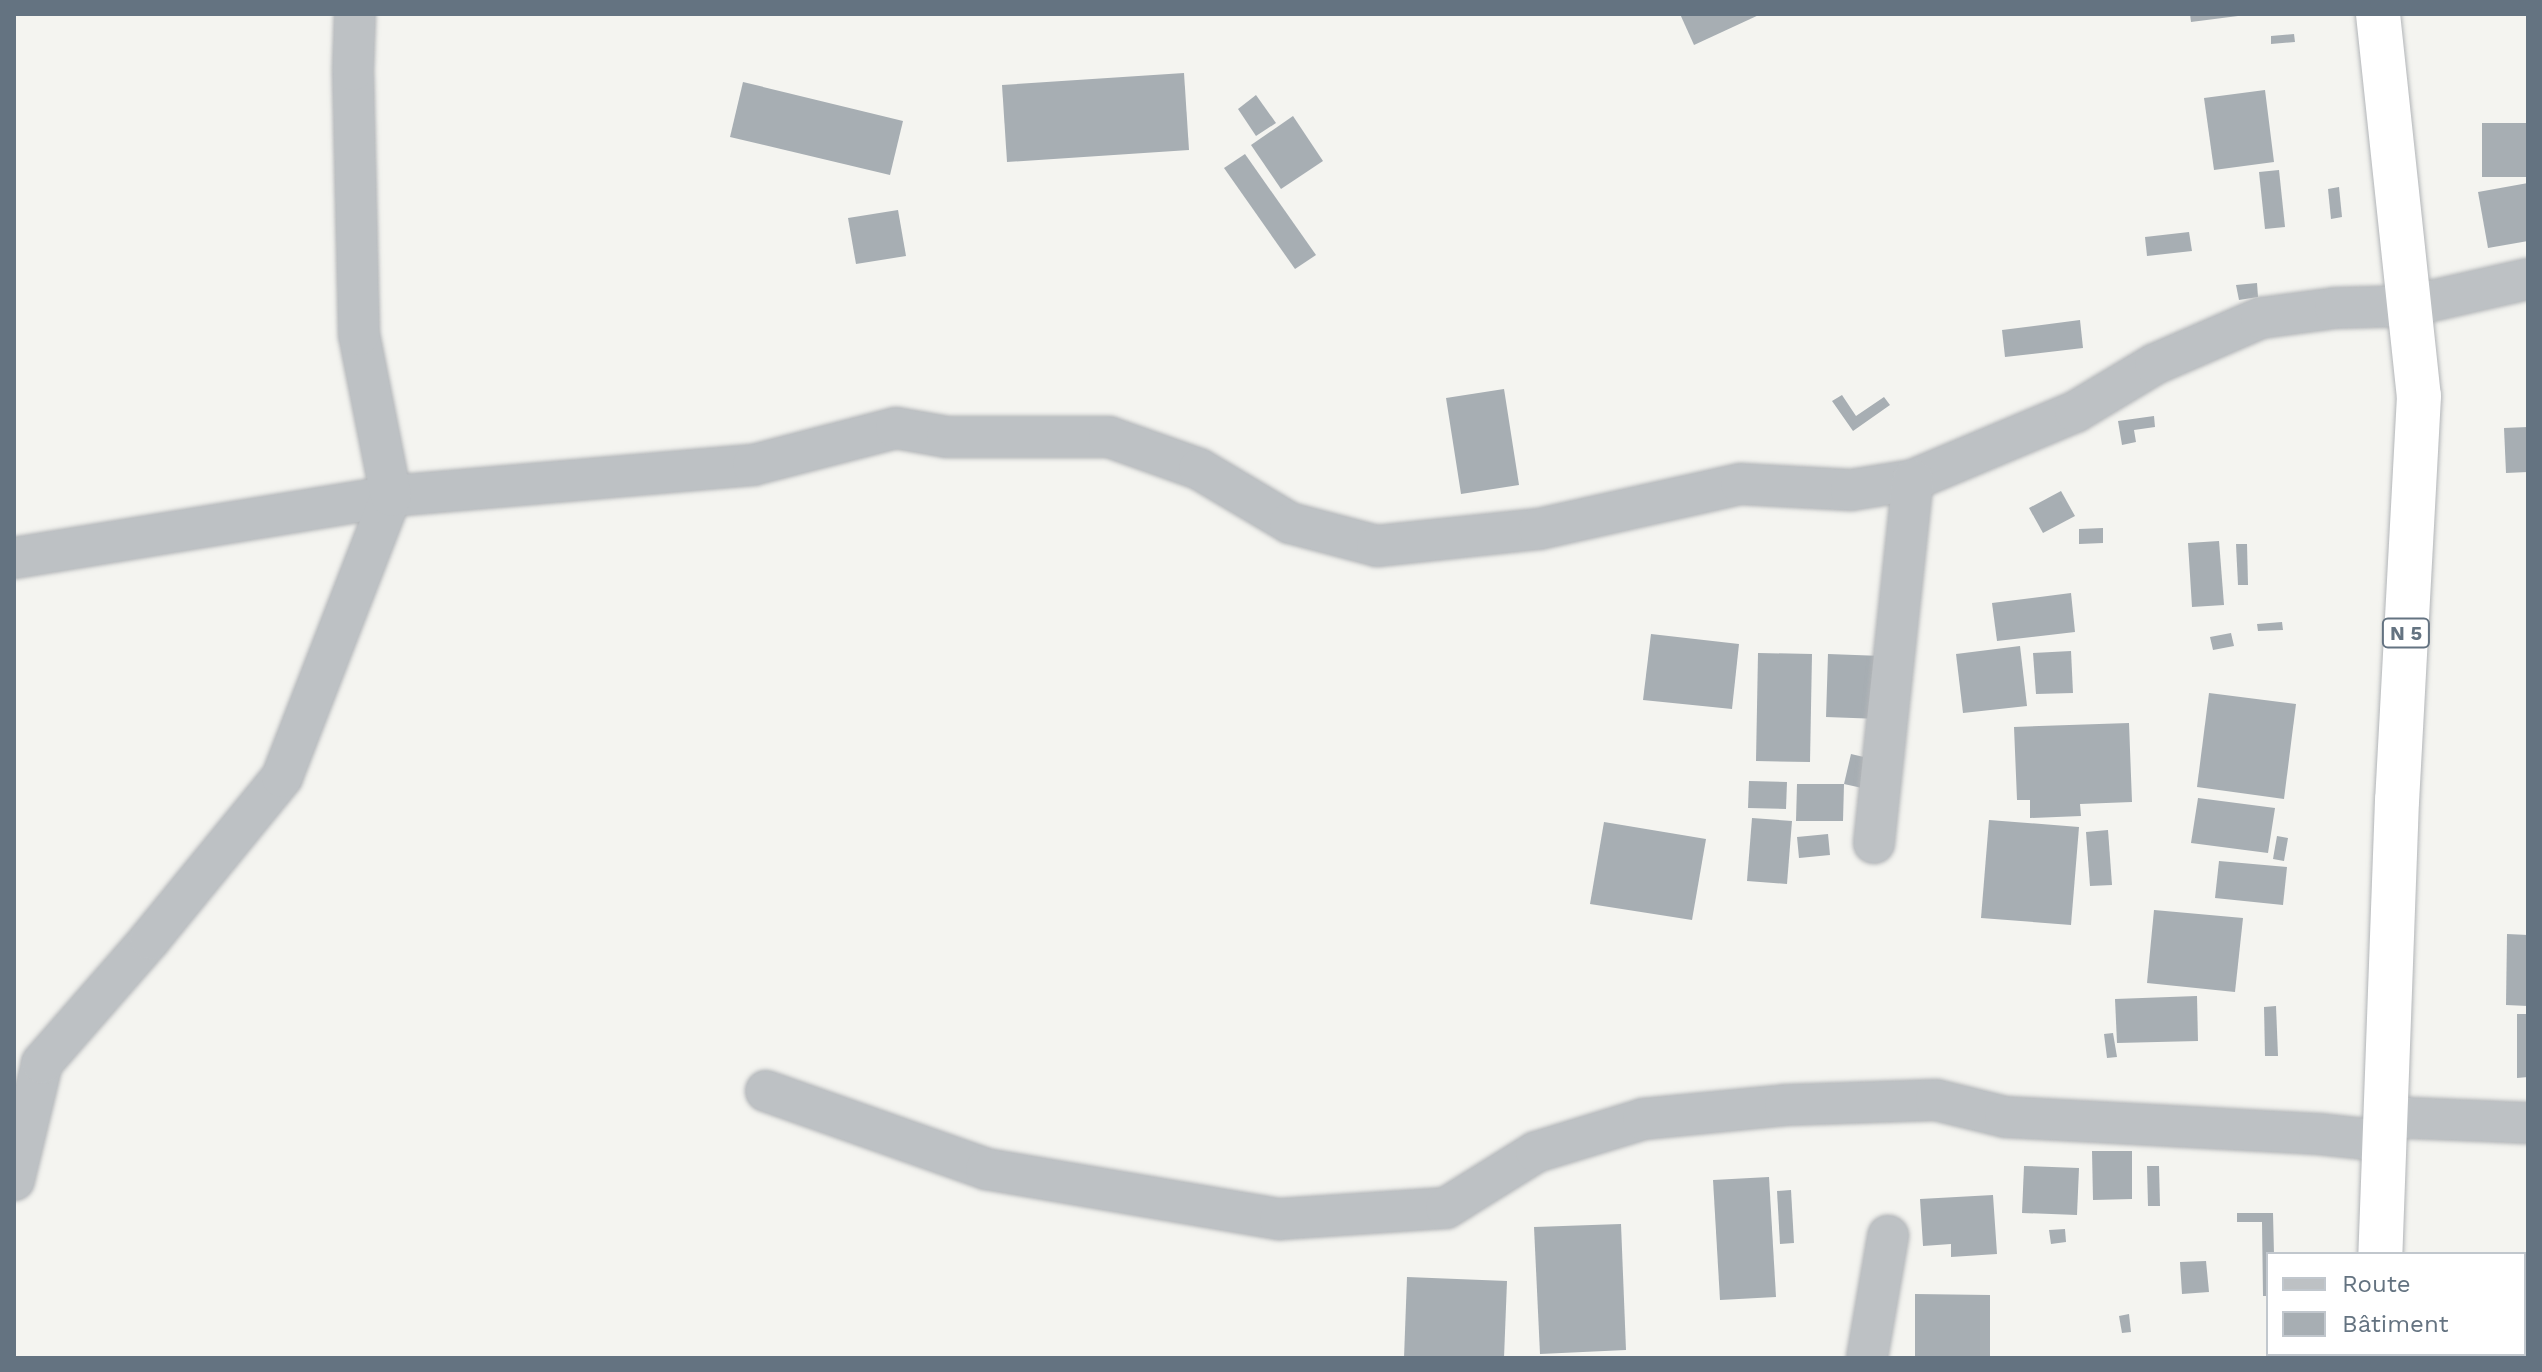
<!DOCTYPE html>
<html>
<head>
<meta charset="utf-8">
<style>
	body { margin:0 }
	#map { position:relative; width:2542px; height:1372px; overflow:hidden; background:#f4f4f0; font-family:"Work Sans",sans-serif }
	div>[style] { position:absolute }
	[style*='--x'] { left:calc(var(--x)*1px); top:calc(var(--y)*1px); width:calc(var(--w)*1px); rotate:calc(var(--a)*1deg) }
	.building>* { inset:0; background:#a7aeb3 }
	.roads { filter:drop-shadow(0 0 2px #b2b5b8) drop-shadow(0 0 2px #b2b5b8) }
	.street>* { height:40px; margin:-20px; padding:0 20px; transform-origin:20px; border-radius:20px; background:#bdc1c4 }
	.highway>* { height:44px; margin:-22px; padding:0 22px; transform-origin:22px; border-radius:22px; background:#fff }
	span { translate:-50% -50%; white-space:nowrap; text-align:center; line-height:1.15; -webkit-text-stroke:8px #fff; paint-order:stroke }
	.shield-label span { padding:2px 6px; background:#fff; border:2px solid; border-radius:6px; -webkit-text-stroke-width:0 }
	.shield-label { font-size:20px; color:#647381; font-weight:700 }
	.frame { position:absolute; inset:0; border:16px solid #647381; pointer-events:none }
	.legend { position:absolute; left:2266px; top:1252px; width:260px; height:104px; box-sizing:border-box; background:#fff; border:2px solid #c1c7cd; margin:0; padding:10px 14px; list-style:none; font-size:24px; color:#647381 }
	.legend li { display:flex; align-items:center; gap:16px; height:40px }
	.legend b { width:40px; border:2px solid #c1c7cd }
</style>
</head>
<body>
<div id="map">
	<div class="building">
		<div style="clip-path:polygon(1680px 14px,1761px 14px,1694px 45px)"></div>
		<div style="clip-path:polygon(2190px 14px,2238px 14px,2238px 16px,2191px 22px)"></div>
		<div style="clip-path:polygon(2294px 34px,2295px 42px,2271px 44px,2271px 36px)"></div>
		<div style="clip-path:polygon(1184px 73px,1189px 150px,1007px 162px,1002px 85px)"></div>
		<div style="clip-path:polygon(743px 82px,903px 121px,890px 175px,730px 137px)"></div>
		<div style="clip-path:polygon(2265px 90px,2274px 162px,2214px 170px,2204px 98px)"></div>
		<div style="clip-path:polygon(1256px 95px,1276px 123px,1256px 136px,1238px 109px)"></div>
		<div style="clip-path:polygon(1293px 116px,1323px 161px,1281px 189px,1251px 145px)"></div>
		<div style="clip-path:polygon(2482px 123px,2528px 123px,2528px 177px,2482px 177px)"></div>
		<div style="clip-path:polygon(1245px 154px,1316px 255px,1295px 269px,1224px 168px)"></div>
		<div style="clip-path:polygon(2279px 170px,2285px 227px,2265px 229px,2259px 172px)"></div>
		<div style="clip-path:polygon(2528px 183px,2528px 241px,2488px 248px,2478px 192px)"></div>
		<div style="clip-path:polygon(2339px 187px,2342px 217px,2331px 219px,2328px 189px)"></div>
		<div style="clip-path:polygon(898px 210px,906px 256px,856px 264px,848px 218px)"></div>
		<div style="clip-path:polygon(2189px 232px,2192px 251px,2147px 256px,2145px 237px)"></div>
		<div style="clip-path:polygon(2257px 283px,2258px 297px,2239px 300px,2236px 285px)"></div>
		<div style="clip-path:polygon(2080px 320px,2083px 348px,2005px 357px,2002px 330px)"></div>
		<div style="clip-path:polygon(1504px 389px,1519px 485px,1461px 494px,1446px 398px)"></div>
		<div style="clip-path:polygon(1842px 395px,1856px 416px,1884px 397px,1890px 405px,1853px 431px,1832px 401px)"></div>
		<div style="clip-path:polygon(2154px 416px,2155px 427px,2134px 430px,2136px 442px,2122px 445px,2118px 421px)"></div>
		<div style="clip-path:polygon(2528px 427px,2528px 472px,2506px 473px,2504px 428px)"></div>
		<div style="clip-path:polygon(2061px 491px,2075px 516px,2043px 533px,2029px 508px)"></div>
		<div style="clip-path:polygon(2103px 528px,2103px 543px,2079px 544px,2079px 529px)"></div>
		<div style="clip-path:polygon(2219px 541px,2224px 605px,2192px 607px,2188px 543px)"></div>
		<div style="clip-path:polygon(2236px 544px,2247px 544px,2248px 585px,2238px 585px)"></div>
		<div style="clip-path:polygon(2071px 593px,2075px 632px,1997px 641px,1992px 603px)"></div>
		<div style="clip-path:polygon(2282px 622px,2283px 630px,2258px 631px,2257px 624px)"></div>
		<div style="clip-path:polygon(2231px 633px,2234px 646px,2213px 650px,2210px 637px)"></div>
		<div style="clip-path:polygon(1651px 634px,1739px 644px,1732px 709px,1643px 700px)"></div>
		<div style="clip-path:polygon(2020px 646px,2027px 706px,1963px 713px,1956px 654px)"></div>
		<div style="clip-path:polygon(2071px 651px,2073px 693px,2036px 694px,2033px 653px)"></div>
		<div style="clip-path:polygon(1758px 653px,1812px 654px,1810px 762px,1756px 761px)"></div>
		<div style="clip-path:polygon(1828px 654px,1882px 656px,1880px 719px,1826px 717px)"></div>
		<div style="clip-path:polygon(2209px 693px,2296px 704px,2284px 799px,2197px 787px)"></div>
		<div style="clip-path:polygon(2129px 723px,2132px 802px,2080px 804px,2081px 816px,2030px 818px,2030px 800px,2017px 800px,2014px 727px)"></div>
		<div style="clip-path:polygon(1851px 754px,1868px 758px,1862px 788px,1844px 784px)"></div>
		<div style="clip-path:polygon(1749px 781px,1787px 782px,1786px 809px,1748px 808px)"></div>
		<div style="clip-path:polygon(1797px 784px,1844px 784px,1843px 821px,1796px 821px)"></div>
		<div style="clip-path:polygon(2198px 798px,2275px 808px,2268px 853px,2191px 843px)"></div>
		<div style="clip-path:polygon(1752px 818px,1792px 821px,1787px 884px,1747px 881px)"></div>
		<div style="clip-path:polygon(1989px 820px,2079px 827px,2071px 925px,1981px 918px)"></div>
		<div style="clip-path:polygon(1604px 822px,1706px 839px,1692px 920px,1590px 904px)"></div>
		<div style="clip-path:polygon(2108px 830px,2112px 885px,2090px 886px,2086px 832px)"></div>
		<div style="clip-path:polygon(1828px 834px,1830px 855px,1799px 858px,1797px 837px)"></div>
		<div style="clip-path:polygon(2277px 836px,2288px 838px,2284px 861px,2273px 859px)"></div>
		<div style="clip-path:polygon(2219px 861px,2287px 867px,2283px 905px,2215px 898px)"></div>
		<div style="clip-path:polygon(2154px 910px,2243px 918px,2235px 992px,2147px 983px)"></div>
		<div style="clip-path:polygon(2507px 934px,2528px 935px,2528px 1006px,2506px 1005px)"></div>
		<div style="clip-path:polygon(2197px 996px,2198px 1041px,2117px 1043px,2115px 999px)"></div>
		<div style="clip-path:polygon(2276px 1006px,2278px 1056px,2265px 1056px,2264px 1007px)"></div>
		<div style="clip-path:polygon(2517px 1014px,2528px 1014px,2528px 1077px,2517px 1078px)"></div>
		<div style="clip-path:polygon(2113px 1033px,2117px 1057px,2107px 1058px,2104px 1034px)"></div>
		<div style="clip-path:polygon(2092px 1151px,2132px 1151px,2132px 1199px,2093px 1200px)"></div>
		<div style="clip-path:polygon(2024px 1166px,2079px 1168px,2077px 1215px,2022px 1213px)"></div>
		<div style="clip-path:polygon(2147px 1166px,2159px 1166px,2160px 1206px,2148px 1206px)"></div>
		<div style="clip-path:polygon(1769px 1177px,1776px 1297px,1720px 1300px,1713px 1180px)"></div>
		<div style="clip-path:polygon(1791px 1190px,1794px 1243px,1780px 1244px,1777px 1191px)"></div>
		<div style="clip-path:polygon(1993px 1195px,1997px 1254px,1951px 1257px,1951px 1244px,1923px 1246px,1920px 1199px)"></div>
		<div style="clip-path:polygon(2237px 1213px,2273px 1213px,2274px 1254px,2268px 1254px,2268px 1296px,2263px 1296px,2262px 1222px,2237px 1222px)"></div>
		<div style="clip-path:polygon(1621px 1224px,1626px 1350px,1540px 1354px,1534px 1227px)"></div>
		<div style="clip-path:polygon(2065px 1229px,2066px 1242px,2051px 1244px,2049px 1230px)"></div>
		<div style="clip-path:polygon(2206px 1261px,2209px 1292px,2182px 1294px,2180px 1262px)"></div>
		<div style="clip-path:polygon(1407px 1277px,1507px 1281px,1504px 1358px,1404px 1358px)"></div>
		<div style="clip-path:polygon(1915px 1294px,1990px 1295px,1990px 1358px,1915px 1358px)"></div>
		<div style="clip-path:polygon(2129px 1314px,2131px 1332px,2122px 1333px,2119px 1316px)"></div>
	</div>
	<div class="roads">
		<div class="street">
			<div style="--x:14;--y:558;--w:382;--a:-9.3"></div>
			<div style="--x:391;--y:496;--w:363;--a:-4.9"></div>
			<div style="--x:753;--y:465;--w:148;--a:-14.5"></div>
			<div style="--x:896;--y:428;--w:52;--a:10"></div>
			<div style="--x:947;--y:437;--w:162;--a:0"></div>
			<div style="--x:1109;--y:437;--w:96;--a:19.6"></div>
			<div style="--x:1199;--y:469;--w:106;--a:30.7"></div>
			<div style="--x:1290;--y:523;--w:90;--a:14.8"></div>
			<div style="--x:1377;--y:546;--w:163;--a:-6"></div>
			<div style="--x:1539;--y:529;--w:207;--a:-12.6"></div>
			<div style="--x:1741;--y:484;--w:110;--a:3.1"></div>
			<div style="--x:1851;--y:490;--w:63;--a:-9.2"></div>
			<div style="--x:1913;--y:480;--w:176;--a:-22.8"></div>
			<div style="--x:2075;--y:412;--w:93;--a:-31"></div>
			<div style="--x:2155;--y:364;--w:116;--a:-23.5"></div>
			<div style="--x:2261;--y:318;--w:75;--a:-7.7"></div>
			<div style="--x:2335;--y:308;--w:74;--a:-1.5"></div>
			<div style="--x:2409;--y:306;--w:122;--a:-12.8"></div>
			<div style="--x:1874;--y:843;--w:365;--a:-83.9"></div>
			<div style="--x:766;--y:1091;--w:233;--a:19.5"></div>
			<div style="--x:986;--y:1169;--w:298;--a:9.7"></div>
			<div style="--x:1280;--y:1219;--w:166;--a:-3.8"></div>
			<div style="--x:1446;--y:1208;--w:106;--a:-31.9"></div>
			<div style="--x:1536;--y:1152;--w:112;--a:-17.1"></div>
			<div style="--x:1643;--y:1119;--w:143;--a:-5.6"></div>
			<div style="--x:1785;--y:1105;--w:151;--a:-1.9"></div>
			<div style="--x:1936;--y:1100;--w:71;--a:13.8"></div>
			<div style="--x:2005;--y:1117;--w:314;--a:3.1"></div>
			<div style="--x:2319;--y:1134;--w:66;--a:6.1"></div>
			<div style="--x:2386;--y:1117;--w:142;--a:2.4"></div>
			<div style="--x:14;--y:1180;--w:120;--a:-76.5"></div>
			<div style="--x:42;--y:1063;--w:164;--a:-48.9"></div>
			<div style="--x:150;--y:939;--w:209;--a:-50.8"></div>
			<div style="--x:282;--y:777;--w:301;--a:-68.8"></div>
			<div style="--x:391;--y:496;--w:164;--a:-101.2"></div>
			<div style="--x:359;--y:335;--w:265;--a:-91.3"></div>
			<div style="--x:353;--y:70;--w:56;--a:-88"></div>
			<div style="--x:1867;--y:1358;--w:124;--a:-80.2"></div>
		</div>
		<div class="highway">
			<div style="--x:2378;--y:14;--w:384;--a:83.9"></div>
			<div style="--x:2419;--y:396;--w:405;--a:93.1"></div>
			<div style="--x:2397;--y:800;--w:454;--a:92.1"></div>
			<div style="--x:2375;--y:1358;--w:4;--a:-76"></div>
		</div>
	</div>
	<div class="shield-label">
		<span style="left:2406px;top:633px">N 5</span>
	</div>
	<div class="frame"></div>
	<ul class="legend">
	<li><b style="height:10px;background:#bdc1c4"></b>Route</li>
	<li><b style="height:22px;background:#a7aeb3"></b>Bâtiment</li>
	</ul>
</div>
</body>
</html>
